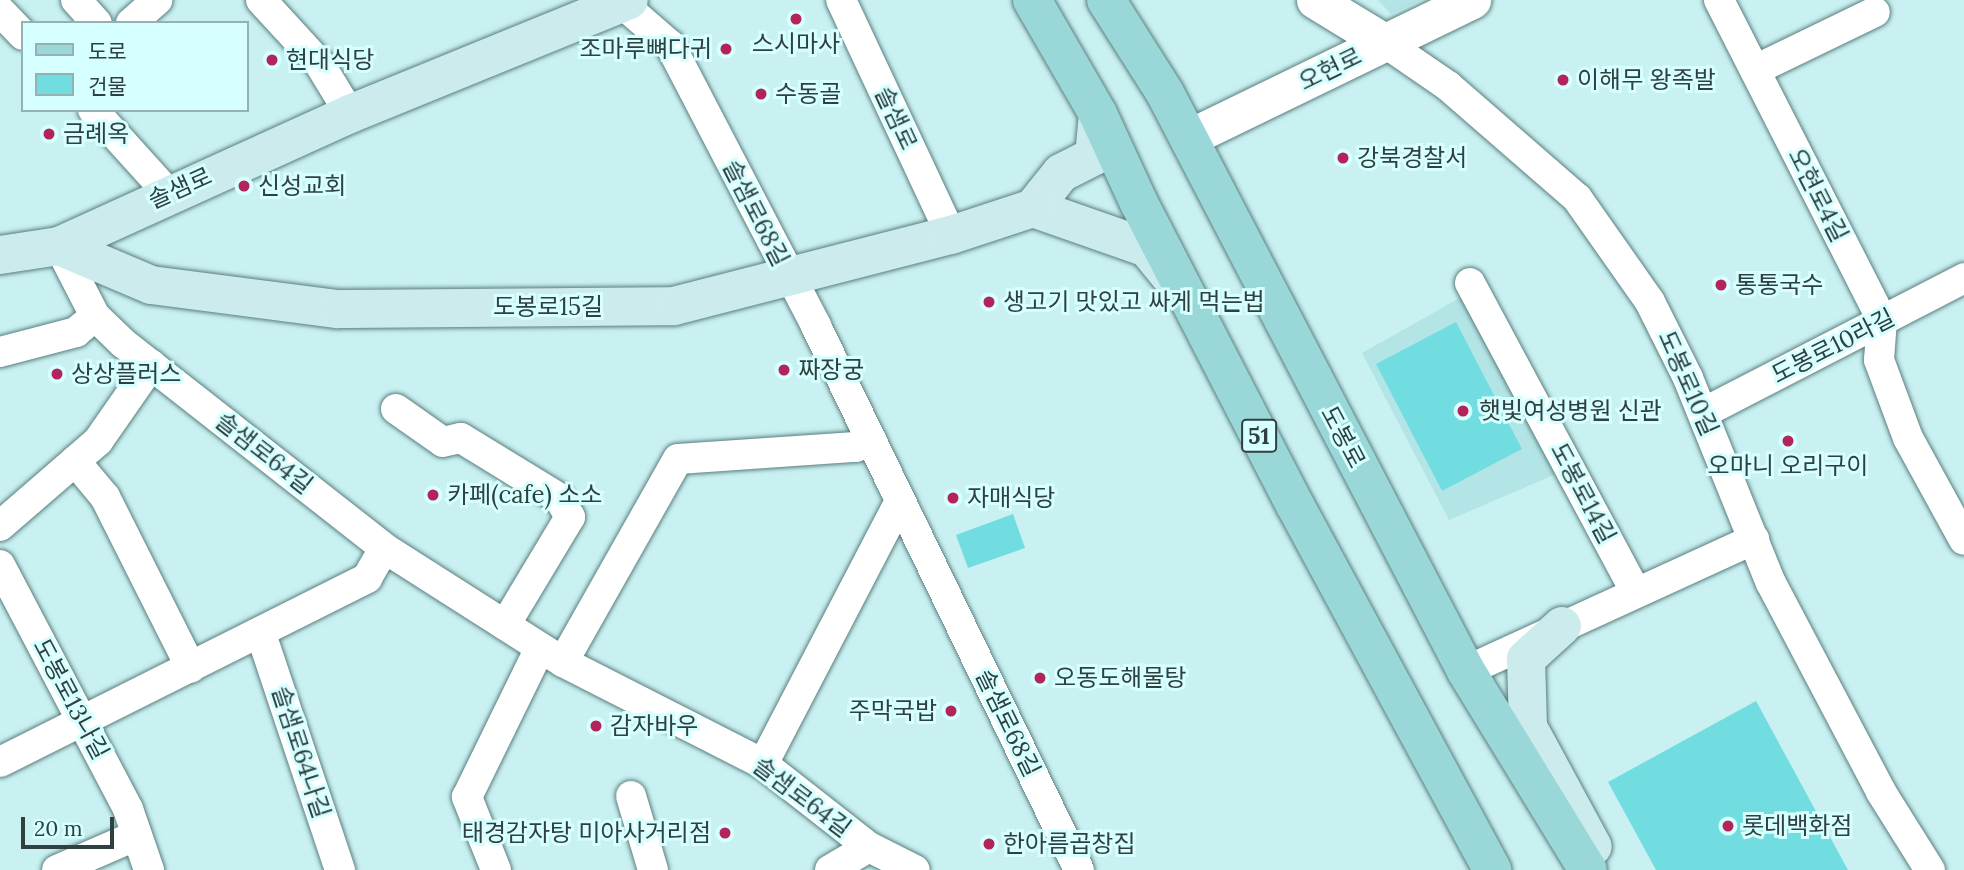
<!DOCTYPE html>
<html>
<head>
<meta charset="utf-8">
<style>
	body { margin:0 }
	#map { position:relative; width:1964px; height:870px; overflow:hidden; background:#c9f1f1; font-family:Lora,"Noto Sans KR",serif }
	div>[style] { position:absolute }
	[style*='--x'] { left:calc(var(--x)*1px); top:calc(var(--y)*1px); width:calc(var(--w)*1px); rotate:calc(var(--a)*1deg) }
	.built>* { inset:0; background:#b4e5e6 }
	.building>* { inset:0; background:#72dde0 }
	.roads { filter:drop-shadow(0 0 2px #5a7e7f) drop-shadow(0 0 2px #5a7e7f) }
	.minor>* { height:30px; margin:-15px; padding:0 15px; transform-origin:15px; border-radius:15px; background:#fff }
	.tertiary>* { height:37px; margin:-18.5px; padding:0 18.5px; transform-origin:18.5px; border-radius:18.5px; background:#fff }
	.secondary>* { height:38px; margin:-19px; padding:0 19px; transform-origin:19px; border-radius:19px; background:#ccebec }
	.primary>* { height:38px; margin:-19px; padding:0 19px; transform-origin:19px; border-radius:19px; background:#9ad7d8 }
	.dots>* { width:19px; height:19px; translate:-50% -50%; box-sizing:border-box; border:4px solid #d6ffff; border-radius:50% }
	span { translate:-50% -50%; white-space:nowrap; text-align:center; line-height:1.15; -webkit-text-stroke:6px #d6ffff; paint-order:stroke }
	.shield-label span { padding:2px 5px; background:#d6ffff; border:2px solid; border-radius:5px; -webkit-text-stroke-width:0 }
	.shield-label { font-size:23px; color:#303f40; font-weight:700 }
	.poi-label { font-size:24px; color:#303f40 }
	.right { translate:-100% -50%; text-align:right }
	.left { translate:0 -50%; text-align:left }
	.street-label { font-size:24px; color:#303f40 }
	.legend { position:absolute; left:21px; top:21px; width:228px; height:91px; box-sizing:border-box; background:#d6ffff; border:2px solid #94b2b3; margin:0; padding:9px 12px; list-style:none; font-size:21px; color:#303f40 }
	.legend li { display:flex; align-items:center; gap:14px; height:35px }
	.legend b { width:35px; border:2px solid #94b2b3 }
	.scale { position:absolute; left:21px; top:817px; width:93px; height:32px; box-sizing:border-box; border:4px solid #303f40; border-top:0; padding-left:9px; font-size:21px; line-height:24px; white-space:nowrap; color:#303f40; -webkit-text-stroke:5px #d6ffff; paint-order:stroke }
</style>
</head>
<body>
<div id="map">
	<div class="built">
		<div style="clip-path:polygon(1378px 0,1421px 0,1391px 14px)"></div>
		<div style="clip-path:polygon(1463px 296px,1570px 468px,1449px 520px,1362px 353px)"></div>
	</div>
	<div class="building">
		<div style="clip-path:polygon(1456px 322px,1522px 449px,1442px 491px,1376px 364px)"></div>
		<div style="clip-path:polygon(1013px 514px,1025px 548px,968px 568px,956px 535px)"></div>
		<div style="clip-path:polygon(1756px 701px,1848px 870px,1656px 870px,1608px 782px)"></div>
	</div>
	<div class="roads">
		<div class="minor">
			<div style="--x:76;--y:0;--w:31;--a:48"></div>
			<div style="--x:261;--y:0;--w:86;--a:47.4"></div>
			<div style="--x:319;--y:63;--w:60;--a:58.7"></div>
			<div style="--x:618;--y:0;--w:69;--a:40.9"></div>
			<div style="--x:670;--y:45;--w:317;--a:62.5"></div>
			<div style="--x:816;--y:326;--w:604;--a:64.2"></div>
			<div style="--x:841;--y:0;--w:259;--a:64.9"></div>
			<div style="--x:1719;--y:0;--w:359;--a:63"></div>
			<div style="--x:1882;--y:320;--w:40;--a:94.3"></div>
			<div style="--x:1879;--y:360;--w:83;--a:69.6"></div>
			<div style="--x:1908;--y:438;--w:116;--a:61.2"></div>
			<div style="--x:0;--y:11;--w:33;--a:46"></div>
			<div style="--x:131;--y:23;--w:35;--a:-41"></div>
			<div style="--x:1384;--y:42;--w:78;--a:34.5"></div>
			<div style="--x:1448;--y:86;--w:171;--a:41"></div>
			<div style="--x:1577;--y:198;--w:127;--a:54.9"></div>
			<div style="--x:1650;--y:302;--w:85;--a:63.4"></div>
			<div style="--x:1688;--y:378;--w:221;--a:68"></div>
			<div style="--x:1771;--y:583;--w:236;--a:62.2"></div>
			<div style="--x:1881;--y:792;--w:92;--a:57.9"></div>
			<div style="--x:1755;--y:70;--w:133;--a:-25.8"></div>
			<div style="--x:93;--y:110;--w:112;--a:47.9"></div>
			<div style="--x:59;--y:246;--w:79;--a:62.8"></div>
			<div style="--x:95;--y:316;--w:39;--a:44"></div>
			<div style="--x:123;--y:343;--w:332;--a:38.1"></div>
			<div style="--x:384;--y:548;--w:212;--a:32.5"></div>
			<div style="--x:563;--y:662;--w:225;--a:27"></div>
			<div style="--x:763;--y:764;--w:135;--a:38.1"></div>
			<div style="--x:869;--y:847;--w:51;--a:26.6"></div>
			<div style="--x:1470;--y:283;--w:351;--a:61.8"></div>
			<div style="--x:0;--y:352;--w:79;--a:-14.7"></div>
			<div style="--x:76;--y:332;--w:25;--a:-40"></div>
			<div style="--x:396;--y:409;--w:57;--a:35.1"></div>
			<div style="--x:443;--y:442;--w:18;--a:-13"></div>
			<div style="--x:461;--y:438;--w:115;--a:31.5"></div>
			<div style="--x:559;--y:498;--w:22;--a:60"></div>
			<div style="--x:570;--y:517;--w:126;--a:121"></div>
			<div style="--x:1703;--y:413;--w:294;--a:-27.3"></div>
			<div style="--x:75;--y:461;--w:47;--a:50.2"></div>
			<div style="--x:105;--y:497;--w:191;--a:63.3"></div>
			<div style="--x:0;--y:526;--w:130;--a:-40.9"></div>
			<div style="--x:98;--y:441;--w:93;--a:-55.1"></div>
			<div style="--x:0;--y:565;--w:276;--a:62.3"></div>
			<div style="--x:128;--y:809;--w:65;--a:71"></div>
			<div style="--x:261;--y:634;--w:249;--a:71.5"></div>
			<div style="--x:563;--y:662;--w:233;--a:-60.5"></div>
			<div style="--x:678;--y:459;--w:178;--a:-3.9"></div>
			<div style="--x:856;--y:447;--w:17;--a:-25"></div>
			<div style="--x:1466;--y:671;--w:317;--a:-24.6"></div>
			<div style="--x:0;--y:762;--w:411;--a:-26.6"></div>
			<div style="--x:367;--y:578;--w:34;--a:-60"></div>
			<div style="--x:763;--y:764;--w:297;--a:-62.5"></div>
			<div style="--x:631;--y:796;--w:77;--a:73.4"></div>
			<div style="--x:57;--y:870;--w:87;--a:-23.6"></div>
			<div style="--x:496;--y:870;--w:79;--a:-111.7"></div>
			<div style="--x:467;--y:797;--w:166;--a:-63.9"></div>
			<div style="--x:830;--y:870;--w:45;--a:-30.5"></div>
		</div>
		<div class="tertiary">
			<div style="--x:1315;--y:0;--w:81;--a:31.3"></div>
			<div style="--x:1188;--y:138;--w:316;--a:-25.9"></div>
		</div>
		<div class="secondary">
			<div style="--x:1033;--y:208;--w:121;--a:19.3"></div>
			<div style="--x:1147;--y:248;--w:41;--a:50.9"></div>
			<div style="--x:1033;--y:208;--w:45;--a:-51.3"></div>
			<div style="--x:1061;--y:173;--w:37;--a:-27"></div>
			<div style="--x:1094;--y:156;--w:42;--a:-84.6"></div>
			<div style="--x:59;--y:246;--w:100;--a:23"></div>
			<div style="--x:151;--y:285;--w:188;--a:7.4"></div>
			<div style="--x:337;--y:309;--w:337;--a:-0.5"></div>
			<div style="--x:674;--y:306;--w:286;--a:-14.4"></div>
			<div style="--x:951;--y:235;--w:86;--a:-18.2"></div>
			<div style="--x:0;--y:255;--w:60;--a:-8.7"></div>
			<div style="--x:59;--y:246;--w:320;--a:-24.4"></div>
			<div style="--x:350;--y:114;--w:301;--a:-22.2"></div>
			<div style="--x:1562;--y:626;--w:49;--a:137.5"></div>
			<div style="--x:1526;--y:659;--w:68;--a:88.3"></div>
			<div style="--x:1528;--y:727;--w:136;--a:61.6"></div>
		</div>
		<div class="primary">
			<div style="--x:1032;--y:0;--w:132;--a:59.9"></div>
			<div style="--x:1098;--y:114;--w:98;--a:65.3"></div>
			<div style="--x:1139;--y:203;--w:340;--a:62.7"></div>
			<div style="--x:1295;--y:505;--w:415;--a:61.6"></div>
			<div style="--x:1106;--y:0;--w:110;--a:57.6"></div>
			<div style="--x:1165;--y:93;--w:652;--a:62.49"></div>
			<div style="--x:1466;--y:671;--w:233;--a:58.5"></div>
		</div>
	</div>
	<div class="dots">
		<div style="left:796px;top:19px;background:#b2245a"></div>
		<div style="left:726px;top:49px;background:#b2245a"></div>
		<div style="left:272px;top:60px;background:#b2245a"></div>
		<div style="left:1563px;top:80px;background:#b2245a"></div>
		<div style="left:761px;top:94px;background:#b2245a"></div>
		<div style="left:49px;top:134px;background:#b2245a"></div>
		<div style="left:1343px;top:158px;background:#b2245a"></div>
		<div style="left:244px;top:186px;background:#b2245a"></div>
		<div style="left:1721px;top:285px;background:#b2245a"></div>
		<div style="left:989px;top:302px;background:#b2245a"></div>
		<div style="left:784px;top:370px;background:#b2245a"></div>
		<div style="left:57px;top:374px;background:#b2245a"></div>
		<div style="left:1463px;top:411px;background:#b2245a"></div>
		<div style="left:1788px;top:441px;background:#b2245a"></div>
		<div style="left:433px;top:495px;background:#b2245a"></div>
		<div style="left:953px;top:498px;background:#b2245a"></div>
		<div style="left:1040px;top:678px;background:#b2245a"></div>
		<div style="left:951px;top:711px;background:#b2245a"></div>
		<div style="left:596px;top:726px;background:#b2245a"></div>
		<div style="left:1728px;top:826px;background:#b2245a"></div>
		<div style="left:725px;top:833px;background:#b2245a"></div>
		<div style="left:989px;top:844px;background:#b2245a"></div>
	</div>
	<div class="shield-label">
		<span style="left:1259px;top:436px">51</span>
	</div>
	<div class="poi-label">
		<span style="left:796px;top:44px">스시마사</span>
		<span class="right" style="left:712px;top:49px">조마루뼈다귀</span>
		<span class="left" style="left:286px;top:60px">현대식당</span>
		<span class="left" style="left:1577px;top:80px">이해무 왕족발</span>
		<span class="left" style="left:775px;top:94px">수동골</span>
		<span class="left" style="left:63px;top:134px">금례옥</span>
		<span class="left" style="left:1357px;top:158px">강북경찰서</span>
		<span class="left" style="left:258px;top:186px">신성교회</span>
		<span class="left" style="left:1735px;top:285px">통통국수</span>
		<span class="left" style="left:1003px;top:302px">생고기 맛있고 싸게 먹는법</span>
		<span class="left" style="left:798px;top:370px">짜장궁</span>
		<span class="left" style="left:71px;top:374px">상상플러스</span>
		<span class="left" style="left:1479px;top:411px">햇빛여성병원 신관</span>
		<span style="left:1788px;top:466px">오마니 오리구이</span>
		<span class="left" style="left:447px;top:495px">카페(cafe) 소소</span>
		<span class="left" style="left:967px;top:498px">자매식당</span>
		<span class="left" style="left:1054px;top:678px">오동도해물탕</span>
		<span class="right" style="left:937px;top:711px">주막국밥</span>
		<span class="left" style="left:610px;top:726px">감자바우</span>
		<span class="left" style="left:1742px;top:826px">롯데백화점</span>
		<span class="right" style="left:711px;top:833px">태경감자탕 미아사거리점</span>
		<span class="left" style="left:1003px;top:844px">한아름곱창집</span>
	</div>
	<div class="street-label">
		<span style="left:1330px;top:69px;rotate:-26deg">오현로</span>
		<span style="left:896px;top:118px;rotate:65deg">솔샘로</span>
		<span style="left:180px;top:188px;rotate:-24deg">솔샘로</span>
		<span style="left:1818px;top:195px;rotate:63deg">오현로4길</span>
		<span style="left:756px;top:213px;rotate:63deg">솔샘로68길</span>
		<span style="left:548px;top:307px">도봉로15길</span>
		<span style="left:1833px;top:346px;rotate:-27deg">도봉로10라길</span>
		<span style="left:1688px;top:383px;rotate:66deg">도봉로10길</span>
		<span style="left:1343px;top:437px;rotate:62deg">도봉로</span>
		<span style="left:264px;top:453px;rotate:38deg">솔샘로64길</span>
		<span style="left:1583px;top:493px;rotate:62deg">도봉로14길</span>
		<span style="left:71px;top:699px;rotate:62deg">도봉로13나길</span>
		<span style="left:1008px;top:723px;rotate:64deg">솔샘로68길</span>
		<span style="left:301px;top:752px;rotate:72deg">솔샘로64나길</span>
		<span style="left:802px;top:797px;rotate:37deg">솔샘로64길</span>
	</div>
	<ul class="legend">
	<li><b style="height:9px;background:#9ad7d8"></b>도로</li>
	<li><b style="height:19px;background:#72dde0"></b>건물</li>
	</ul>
	<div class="scale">20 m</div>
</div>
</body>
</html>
